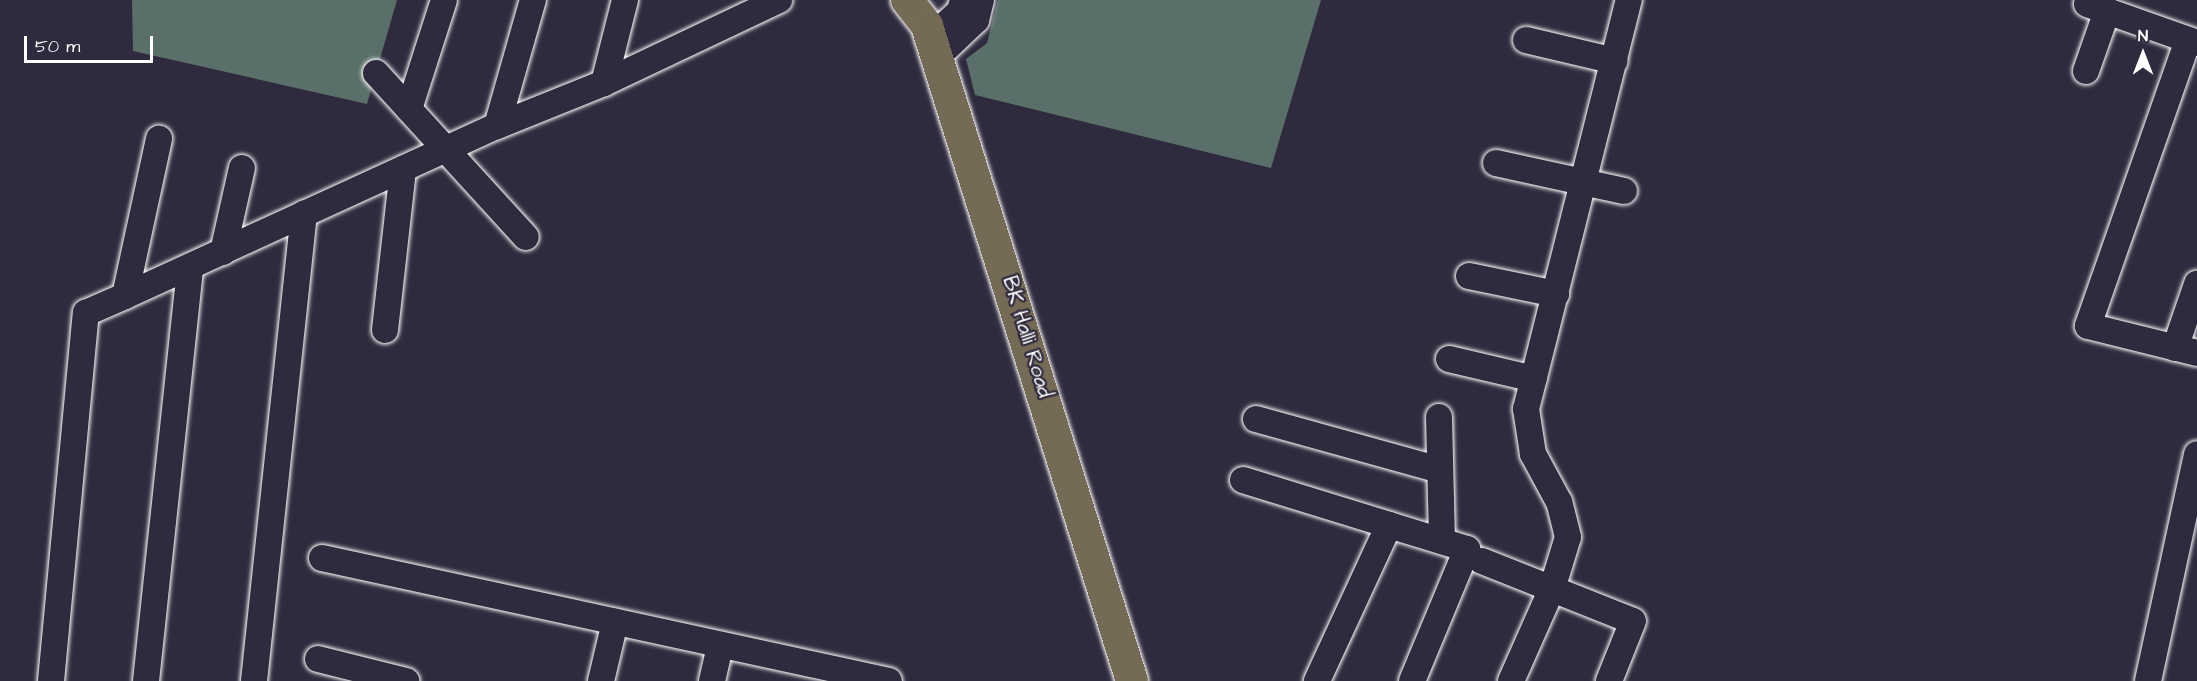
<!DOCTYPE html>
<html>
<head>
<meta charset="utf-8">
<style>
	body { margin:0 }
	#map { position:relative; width:2197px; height:681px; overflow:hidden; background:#2f2a3d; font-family:"Architects Daughter",sans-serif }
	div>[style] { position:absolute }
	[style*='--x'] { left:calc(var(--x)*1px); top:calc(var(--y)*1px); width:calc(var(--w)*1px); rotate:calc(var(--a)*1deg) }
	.green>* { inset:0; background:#5a6f69 }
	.roads { filter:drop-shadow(0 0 2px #fff) drop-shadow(0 0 2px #fff) }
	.minor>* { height:26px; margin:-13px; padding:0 13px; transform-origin:13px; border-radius:13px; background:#2f2a3d }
	.major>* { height:32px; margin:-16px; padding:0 16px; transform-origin:16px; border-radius:16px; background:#756a55 }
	span { translate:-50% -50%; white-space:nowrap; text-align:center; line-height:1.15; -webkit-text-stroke:4.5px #2f2a3d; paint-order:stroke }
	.street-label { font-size:21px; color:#fff }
	.north { position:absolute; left:2113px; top:24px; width:60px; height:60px; -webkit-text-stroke:4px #2f2a3d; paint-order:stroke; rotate:0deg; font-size:16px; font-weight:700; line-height:24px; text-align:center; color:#fff }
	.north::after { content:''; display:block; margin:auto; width:21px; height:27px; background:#fff; clip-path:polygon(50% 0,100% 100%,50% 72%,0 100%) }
	.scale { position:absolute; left:24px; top:36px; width:129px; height:27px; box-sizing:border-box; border:3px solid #fff; border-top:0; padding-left:8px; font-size:18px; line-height:21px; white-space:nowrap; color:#fff; -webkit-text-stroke:4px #2f2a3d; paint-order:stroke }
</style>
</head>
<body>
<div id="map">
	<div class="green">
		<div style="clip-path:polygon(132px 0,397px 0,367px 104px,133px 51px)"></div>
		<div style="clip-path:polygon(998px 0,1321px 0,1271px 168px,975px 95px,966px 59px,987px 43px)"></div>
	</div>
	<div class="roads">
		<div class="minor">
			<div style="--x:2087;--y:4;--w:117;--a:19.5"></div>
			<div style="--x:931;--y:38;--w:40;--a:-43"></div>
			<div style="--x:960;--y:11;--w:11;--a:-75"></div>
			<div style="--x:1526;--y:40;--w:91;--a:13.3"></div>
			<div style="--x:2188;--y:40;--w:303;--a:109.3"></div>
			<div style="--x:2088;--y:326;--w:112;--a:13.9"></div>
			<div style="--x:937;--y:57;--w:54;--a:-43.5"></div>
			<div style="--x:976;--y:20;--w:21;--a:-76"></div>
			<div style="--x:2086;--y:71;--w:64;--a:-70.7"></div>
			<div style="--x:376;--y:73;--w:222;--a:47.6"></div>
			<div style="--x:604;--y:83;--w:86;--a:-75.8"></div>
			<div style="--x:409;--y:109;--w:114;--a:-72.2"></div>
			<div style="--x:497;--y:126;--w:131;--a:-74.1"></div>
			<div style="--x:1496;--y:163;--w:131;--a:12.3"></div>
			<div style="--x:223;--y:252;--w:86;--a:-77.3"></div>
			<div style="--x:1469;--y:276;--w:89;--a:11.7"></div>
			<div style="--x:125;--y:296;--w:409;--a:-24.6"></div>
			<div style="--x:497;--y:126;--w:115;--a:-21.9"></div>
			<div style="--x:604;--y:83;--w:194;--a:-25.4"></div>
			<div style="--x:385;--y:330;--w:162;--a:-83.6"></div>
			<div style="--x:2175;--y:348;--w:68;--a:-71"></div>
			<div style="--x:1449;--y:359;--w:87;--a:13.2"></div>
			<div style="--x:1439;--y:417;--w:124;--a:88.6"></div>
			<div style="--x:1256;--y:419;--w:191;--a:15.5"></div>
			<div style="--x:1243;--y:480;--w:153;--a:17.1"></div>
			<div style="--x:1389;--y:525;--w:172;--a:114.8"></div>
			<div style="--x:1389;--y:525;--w:82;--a:17.1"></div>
			<div style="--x:1467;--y:549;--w:143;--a:112.6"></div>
			<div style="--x:322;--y:558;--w:580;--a:12.24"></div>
			<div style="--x:1482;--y:561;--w:162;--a:21.7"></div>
			<div style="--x:1633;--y:621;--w:65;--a:111.8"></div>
			<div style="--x:318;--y:659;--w:91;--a:14"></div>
			<div style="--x:51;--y:681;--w:370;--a:-84.6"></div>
			<div style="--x:86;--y:313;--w:43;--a:-23.6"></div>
			<div style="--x:125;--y:296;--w:161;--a:-77.8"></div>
			<div style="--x:146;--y:681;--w:416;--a:-83.9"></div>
			<div style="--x:254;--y:681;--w:470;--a:-83.9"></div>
			<div style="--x:601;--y:681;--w:61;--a:-76.7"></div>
			<div style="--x:712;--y:681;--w:37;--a:-77"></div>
			<div style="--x:1511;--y:681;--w:104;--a:-66.1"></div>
			<div style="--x:1553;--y:586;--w:51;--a:-73"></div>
			<div style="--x:1568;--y:537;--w:36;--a:-104"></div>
			<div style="--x:1559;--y:502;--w:55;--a:-118.4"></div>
			<div style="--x:1533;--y:454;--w:46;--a:-98.8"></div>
			<div style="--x:1526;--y:409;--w:422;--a:-75.9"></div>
			<div style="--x:2148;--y:681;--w:232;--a:-77.8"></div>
		</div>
		<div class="major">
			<div style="--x:907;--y:0;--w:33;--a:52"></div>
			<div style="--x:927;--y:26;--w:686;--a:72.62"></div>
		</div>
	</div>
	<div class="street-label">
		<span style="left:1027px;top:337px;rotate:73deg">BK Halli Road</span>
	</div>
	<div class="north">N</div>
	<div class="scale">50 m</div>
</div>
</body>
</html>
